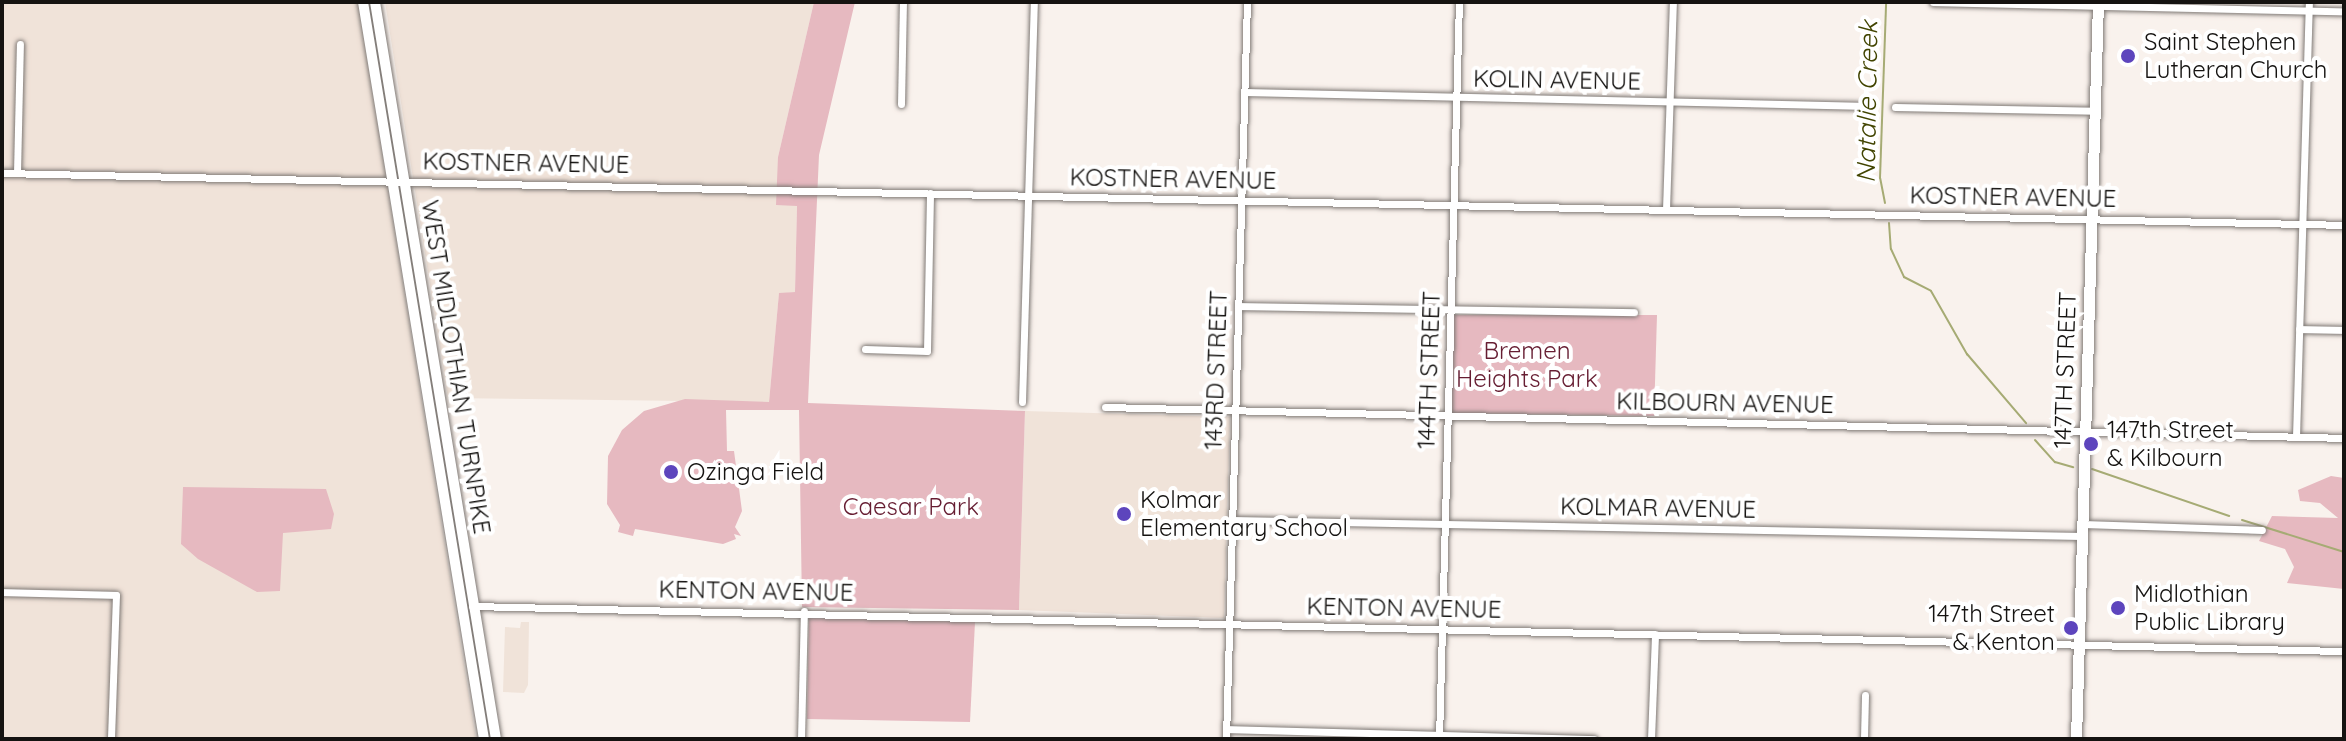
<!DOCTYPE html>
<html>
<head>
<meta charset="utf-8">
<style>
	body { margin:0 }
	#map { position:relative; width:2346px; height:741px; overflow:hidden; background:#f9f2ed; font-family:Quicksand,sans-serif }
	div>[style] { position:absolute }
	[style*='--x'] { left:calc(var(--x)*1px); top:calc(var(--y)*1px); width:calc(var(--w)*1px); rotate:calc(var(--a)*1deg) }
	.built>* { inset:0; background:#f0e3d9 }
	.green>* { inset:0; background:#e6b9c0 }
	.stream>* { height:2px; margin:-1px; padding:0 1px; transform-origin:1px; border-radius:1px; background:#a6ab74 }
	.roads { filter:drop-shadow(0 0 2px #807a76) drop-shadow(0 0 2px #807a76) }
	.street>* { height:7px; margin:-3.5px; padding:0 3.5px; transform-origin:3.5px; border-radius:3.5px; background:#fff }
	.secondary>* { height:10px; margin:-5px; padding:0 5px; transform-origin:5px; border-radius:5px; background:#fff }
	.primary>* { height:11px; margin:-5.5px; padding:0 5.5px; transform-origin:5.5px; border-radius:5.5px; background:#fff }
	.dots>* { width:22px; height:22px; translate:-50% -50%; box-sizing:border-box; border:4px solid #fff; border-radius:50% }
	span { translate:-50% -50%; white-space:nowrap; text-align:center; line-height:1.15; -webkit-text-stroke:8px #fff; paint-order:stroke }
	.poi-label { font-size:24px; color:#151311 }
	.left { translate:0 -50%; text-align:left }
	.right { translate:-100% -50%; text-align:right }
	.street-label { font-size:24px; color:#151311 }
	.park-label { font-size:24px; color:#661d32 }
	.water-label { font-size:26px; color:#414400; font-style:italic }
	.frame { position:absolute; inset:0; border:4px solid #151311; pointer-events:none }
</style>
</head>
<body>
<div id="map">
	<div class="built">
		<div style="clip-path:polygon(2px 2px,358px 2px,476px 739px,2px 739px)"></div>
		<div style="clip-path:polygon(385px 2px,814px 2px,778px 157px,797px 205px,795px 292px,779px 294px,769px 402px,448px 398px)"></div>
		<div style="clip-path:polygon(1025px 411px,1230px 417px,1224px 618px,1019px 610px)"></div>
		<div style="clip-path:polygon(521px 622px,529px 622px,528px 685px,524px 693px,503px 692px,505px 627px,520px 628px)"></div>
	</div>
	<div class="green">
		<div style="clip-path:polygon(814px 2px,855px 2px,819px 155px,808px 403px,1025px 411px,1019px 610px,802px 607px,799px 410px,726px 410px,727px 451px,734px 451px,742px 511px,735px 527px,741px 536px,734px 534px,736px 539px,723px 544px,635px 529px,633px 536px,618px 532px,620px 525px,607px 504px,608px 456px,622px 430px,644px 411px,685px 399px,769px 402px,779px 293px,795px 292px,797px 206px,776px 205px,778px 157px)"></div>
		<div style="clip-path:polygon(1453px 315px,1657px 315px,1654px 416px,1450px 413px)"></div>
		<div style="clip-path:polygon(2331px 476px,2344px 478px,2344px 589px,2287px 583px,2294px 567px,2285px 549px,2259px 541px,2272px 516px,2338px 518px,2320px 503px,2300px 501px,2298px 490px)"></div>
		<div style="clip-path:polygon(183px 487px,326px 489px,334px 514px,331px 529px,283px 533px,280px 591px,257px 592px,198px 559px,181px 544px)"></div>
		<div style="clip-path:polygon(809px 618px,975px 622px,970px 722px,807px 719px)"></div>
	</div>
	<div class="stream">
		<div style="--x:1885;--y:203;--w:25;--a:-101"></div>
		<div style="--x:1880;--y:178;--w:176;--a:-88"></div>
		<div style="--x:1889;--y:223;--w:26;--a:86"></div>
		<div style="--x:1891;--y:249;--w:31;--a:65"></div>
		<div style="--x:1904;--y:277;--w:30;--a:27"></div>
		<div style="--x:1931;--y:291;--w:73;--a:60.3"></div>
		<div style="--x:1967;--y:354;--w:91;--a:49.5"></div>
		<div style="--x:2035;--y:440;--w:30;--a:48"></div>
		<div style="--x:2055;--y:462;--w:19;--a:16"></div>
		<div style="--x:2092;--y:469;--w:145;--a:18.9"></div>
		<div style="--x:2242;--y:520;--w:107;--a:17.4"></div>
	</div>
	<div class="roads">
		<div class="street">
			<div style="--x:1933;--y:2;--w:411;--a:1.3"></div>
			<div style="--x:1244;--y:92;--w:625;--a:1.28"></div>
			<div style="--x:901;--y:104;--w:102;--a:-88.9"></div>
			<div style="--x:1895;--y:107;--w:200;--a:1.1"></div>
			<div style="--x:2;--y:173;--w:2343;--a:1.27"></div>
			<div style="--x:17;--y:173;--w:129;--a:-88.7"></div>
			<div style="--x:1666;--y:210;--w:208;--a:-88.1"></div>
			<div style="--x:1238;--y:306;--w:396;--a:0.9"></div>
			<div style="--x:2299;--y:329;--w:45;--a:1.3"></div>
			<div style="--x:865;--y:349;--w:62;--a:1.8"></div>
			<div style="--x:927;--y:351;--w:158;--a:-88.9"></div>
			<div style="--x:1022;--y:402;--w:400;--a:-88.3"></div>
			<div style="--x:1105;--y:407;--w:1239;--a:1.43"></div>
			<div style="--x:2296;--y:437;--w:435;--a:-88.3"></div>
			<div style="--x:1232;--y:520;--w:850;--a:1.08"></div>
			<div style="--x:2083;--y:524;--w:179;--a:1.9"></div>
			<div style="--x:2;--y:592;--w:114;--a:1.5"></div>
			<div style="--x:116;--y:595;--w:144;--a:92"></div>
			<div style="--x:472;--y:606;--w:1873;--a:1.38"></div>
			<div style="--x:1227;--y:729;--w:367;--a:1.6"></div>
			<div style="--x:801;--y:739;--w:128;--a:-88.7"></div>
			<div style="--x:1226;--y:739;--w:737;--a:-88.37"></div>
			<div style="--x:1439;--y:739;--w:737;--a:-88.45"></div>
			<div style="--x:1651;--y:739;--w:105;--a:-87.8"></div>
			<div style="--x:1864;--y:739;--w:44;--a:-88.7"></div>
		</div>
		<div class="secondary">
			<div style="--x:363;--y:2;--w:747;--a:80.68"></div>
			<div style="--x:375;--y:2;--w:747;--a:80.68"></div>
		</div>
		<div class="primary">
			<div style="--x:2076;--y:739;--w:737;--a:-88.29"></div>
		</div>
	</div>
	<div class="dots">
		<div style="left:2128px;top:56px;background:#5d45bd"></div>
		<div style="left:2091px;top:444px;background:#5d45bd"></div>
		<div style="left:671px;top:472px;background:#5d45bd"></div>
		<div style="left:1124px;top:514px;background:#5d45bd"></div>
		<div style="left:2118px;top:608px;background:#5d45bd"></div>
		<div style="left:2071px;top:628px;background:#5d45bd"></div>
	</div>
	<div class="poi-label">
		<span class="left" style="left:2144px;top:56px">Saint Stephen<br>Lutheran Church</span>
		<span class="left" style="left:2107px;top:444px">147th Street<br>&amp; Kilbourn</span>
		<span class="left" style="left:687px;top:472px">Ozinga Field</span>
		<span class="left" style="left:1140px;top:514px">Kolmar<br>Elementary School</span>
		<span class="left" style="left:2134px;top:608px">Midlothian<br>Public Library</span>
		<span class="right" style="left:2055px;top:628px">147th Street<br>&amp; Kenton</span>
	</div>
	<div class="street-label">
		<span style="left:1557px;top:80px;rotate:1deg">KOLIN AVENUE</span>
		<span style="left:526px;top:163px;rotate:1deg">KOSTNER AVENUE</span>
		<span style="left:1173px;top:179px;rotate:1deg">KOSTNER AVENUE</span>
		<span style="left:2013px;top:197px;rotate:1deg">KOSTNER AVENUE</span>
		<span style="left:456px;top:367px;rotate:81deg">WEST MIDLOTHIAN TURNPIKE</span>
		<span style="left:1216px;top:370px;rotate:-88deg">143RD STREET</span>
		<span style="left:1429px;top:370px;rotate:-88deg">144TH STREET</span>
		<span style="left:2065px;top:370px;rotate:-88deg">147TH STREET</span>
		<span style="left:1725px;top:403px;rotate:1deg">KILBOURN AVENUE</span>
		<span style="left:1658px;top:508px;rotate:1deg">KOLMAR AVENUE</span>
		<span style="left:756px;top:591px;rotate:1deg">KENTON AVENUE</span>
		<span style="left:1404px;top:608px;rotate:1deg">KENTON AVENUE</span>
	</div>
	<div class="park-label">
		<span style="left:1527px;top:365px">Bremen<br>Heights Park</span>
		<span style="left:911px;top:507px">Caesar Park</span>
	</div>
	<div class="water-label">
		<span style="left:1867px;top:102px;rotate:-89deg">Natalie Creek</span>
	</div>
	<div class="frame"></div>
</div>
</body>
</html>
